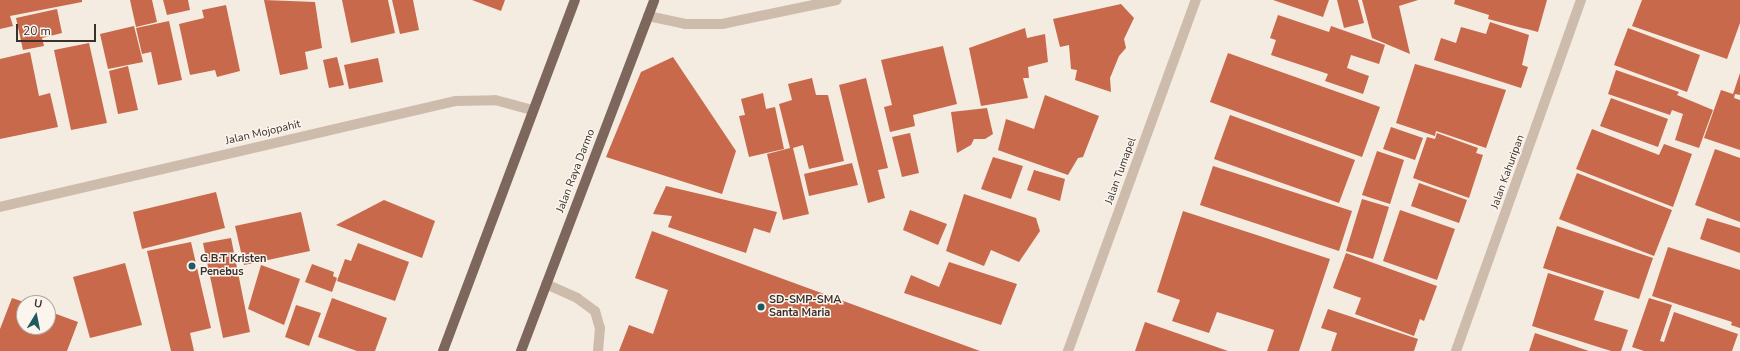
<!DOCTYPE html>
<html>
<head>
<meta charset="utf-8">
<style>
	body { margin:0 }
	#map { position:relative; width:1740px; height:351px; overflow:hidden; background:#f4ebe1; font-family:"Nunito Sans",sans-serif }
	div>[style] { position:absolute }
	[style*='--x'] { left:calc(var(--x)*1px); top:calc(var(--y)*1px); width:calc(var(--w)*1px); rotate:calc(var(--a)*1deg) }
	.building>* { inset:0; background:#c8694b }
	.service>* { height:10px; margin:-5px; padding:0 5px; transform-origin:5px; border-radius:5px; background:#cdbbac }
	.minor>* { height:10px; margin:-5px; padding:0 5px; transform-origin:5px; border-radius:5px; background:#cdbbac }
	.tertiary>* { height:10px; margin:-5px; padding:0 5px; transform-origin:5px; border-radius:5px; background:#cdbbac }
	.primary>* { height:10px; margin:-5px; padding:0 5px; transform-origin:5px; border-radius:5px; background:#7d675c }
	.dots>* { width:11px; height:11px; translate:-50% -50%; box-sizing:border-box; border:2px solid #fbf5ee; border-radius:50% }
	span { translate:-50% -50%; white-space:nowrap; text-align:center; line-height:1.15; -webkit-text-stroke:3px #fbf5ee; paint-order:stroke }
	.street-label { font-size:11px; color:#3b302b }
	.poi-label { font-size:11px; color:#3b302b; font-weight:700 }
	.left { translate:0 -50%; text-align:left }
	.north { position:absolute; left:16px; top:295px; width:40px; height:40px; box-sizing:border-box; background:#fbf5ee; border:1px solid #aea6a0; border-radius:50%; rotate:10deg; font-size:11px; font-weight:700; line-height:16px; text-align:center; color:#3b302b }
	.north::after { content:''; display:block; margin:auto; width:14px; height:18px; background:#1f5a5e; clip-path:polygon(50% 0,100% 100%,50% 72%,0 100%) }
	.scale { position:absolute; left:16px; top:24px; width:80px; height:18px; box-sizing:border-box; border:2px solid #3b302b; border-top:0; padding-left:5px; font-size:12px; line-height:14px; white-space:nowrap; color:#3b302b; -webkit-text-stroke:3px #fbf5ee; paint-order:stroke }
</style>
</head>
<body>
<div id="map">
	<div class="building">
		<div style="clip-path:polygon(0 0,82px 0,82px 2px,10px 16px,13px 26px,0 29px)"></div>
		<div style="clip-path:polygon(130px 0,152px 0,157px 22px,136px 27px)"></div>
		<div style="clip-path:polygon(163px 0,188px 0,190px 10px,167px 15px)"></div>
		<div style="clip-path:polygon(264px 0,315px 2px,322px 48px,305px 52px,308px 69px,280px 75px)"></div>
		<div style="clip-path:polygon(342px 0,388px 0,395px 33px,351px 43px)"></div>
		<div style="clip-path:polygon(392px 0,413px 0,419px 30px,400px 34px)"></div>
		<div style="clip-path:polygon(472px 0,505px 0,501px 11px)"></div>
		<div style="clip-path:polygon(1273px 0,1329px 0,1323px 17px)"></div>
		<div style="clip-path:polygon(1337px 0,1358px 0,1364px 23px,1344px 28px)"></div>
		<div style="clip-path:polygon(1362px 0,1418px 0,1399px 6px,1410px 54px,1372px 38px)"></div>
		<div style="clip-path:polygon(1455px 0,1547px 0,1538px 32px,1488px 19px,1489px 15px,1454px 4px)"></div>
		<div style="clip-path:polygon(1642px 0,1740px 0,1740px 23px,1727px 59px,1632px 26px)"></div>
		<div style="clip-path:polygon(1121px 4px,1134px 18px,1124px 39px,1126px 48px,1119px 56px,1110px 78px,1111px 92px,1075px 80px,1077px 70px,1071px 69px,1069px 45px,1060px 47px,1053px 19px)"></div>
		<div style="clip-path:polygon(226px 5px,240px 71px,217px 77px,215px 70px,190px 75px,179px 24px,204px 18px,202px 10px)"></div>
		<div style="clip-path:polygon(57px 9px,62px 33px,42px 38px,44px 46px,23px 50px,16px 18px)"></div>
		<div style="clip-path:polygon(1278px 15px,1329px 32px,1331px 26px,1385px 45px,1379px 64px,1351px 55px,1347px 68px,1369px 76px,1363px 94px,1325px 81px,1328px 74px,1271px 55px,1276px 40px,1270px 38px)"></div>
		<div style="clip-path:polygon(169px 21px,182px 80px,158px 85px,151px 52px,142px 54px,136px 28px)"></div>
		<div style="clip-path:polygon(1490px 22px,1529px 35px,1522px 65px,1528px 67px,1521px 88px,1434px 60px,1441px 38px,1456px 43px,1461px 27px,1486px 34px)"></div>
		<div style="clip-path:polygon(134px 26px,143px 62px,108px 69px,100px 34px)"></div>
		<div style="clip-path:polygon(1025px 28px,1027px 38px,1045px 34px,1048px 62px,1028px 67px,1029px 78px,1023px 78px,1028px 98px,981px 106px,969px 48px)"></div>
		<div style="clip-path:polygon(1628px 28px,1700px 55px,1687px 92px,1614px 65px)"></div>
		<div style="clip-path:polygon(89px 43px,107px 123px,71px 130px,54px 50px)"></div>
		<div style="clip-path:polygon(943px 46px,957px 104px,913px 115px,915px 126px,890px 132px,884px 107px,892px 105px,881px 60px)"></div>
		<div style="clip-path:polygon(30px 52px,39px 96px,50px 93px,58px 127px,0 139px,0 59px)"></div>
		<div style="clip-path:polygon(1228px 53px,1380px 107px,1362px 157px,1210px 102px)"></div>
		<div style="clip-path:polygon(337px 57px,344px 85px,329px 88px,323px 60px)"></div>
		<div style="clip-path:polygon(673px 57px,736px 151px,722px 194px,606px 157px,641px 72px)"></div>
		<div style="clip-path:polygon(378px 58px,383px 82px,349px 89px,344px 65px)"></div>
		<div style="clip-path:polygon(1415px 64px,1506px 90px,1486px 148px,1436px 131px,1435px 136px,1396px 123px)"></div>
		<div style="clip-path:polygon(128px 66px,138px 110px,118px 114px,109px 71px)"></div>
		<div style="clip-path:polygon(1616px 70px,1679px 92px,1677px 95px,1713px 110px,1699px 148px,1675px 140px,1683px 114px,1672px 110px,1670px 115px,1608px 94px)"></div>
		<div style="clip-path:polygon(1740px 73px,1740px 95px,1735px 94px,1734px 98px,1740px 100px,1740px 150px,1704px 138px,1721px 90px,1733px 94px)"></div>
		<div style="clip-path:polygon(812px 78px,816px 95px,828px 95px,844px 161px,809px 169px,803px 145px,793px 148px,809px 214px,783px 220px,767px 154px,790px 148px,779px 104px,792px 100px,788px 84px)"></div>
		<div style="clip-path:polygon(866px 78px,888px 168px,878px 170px,885px 198px,868px 203px,839px 85px)"></div>
		<div style="clip-path:polygon(763px 93px,766px 109px,775px 107px,784px 149px,749px 157px,739px 116px,745px 115px,741px 99px)"></div>
		<div style="clip-path:polygon(1045px 95px,1099px 116px,1083px 157px,1078px 158px,1068px 175px,998px 150px,1006px 119px,1034px 129px)"></div>
		<div style="clip-path:polygon(1611px 98px,1668px 119px,1658px 147px,1600px 126px)"></div>
		<div style="clip-path:polygon(987px 108px,993px 134px,985px 139px,974px 139px,971px 145px,957px 153px,951px 112px)"></div>
		<div style="clip-path:polygon(1230px 115px,1355px 160px,1339px 203px,1214px 159px)"></div>
		<div style="clip-path:polygon(1391px 127px,1423px 138px,1415px 160px,1383px 149px)"></div>
		<div style="clip-path:polygon(1592px 129px,1659px 155px,1664px 144px,1692px 154px,1673px 207px,1576px 169px)"></div>
		<div style="clip-path:polygon(910px 133px,919px 173px,902px 177px,892px 137px)"></div>
		<div style="clip-path:polygon(1437px 133px,1478px 148px,1476px 153px,1483px 155px,1469px 198px,1413px 178px,1427px 137px,1435px 139px)"></div>
		<div style="clip-path:polygon(1715px 149px,1740px 158px,1740px 222px,1695px 205px)"></div>
		<div style="clip-path:polygon(1377px 151px,1404px 160px,1390px 204px,1362px 195px)"></div>
		<div style="clip-path:polygon(993px 157px,1023px 166px,1011px 199px,981px 189px)"></div>
		<div style="clip-path:polygon(852px 163px,858px 185px,809px 196px,804px 174px)"></div>
		<div style="clip-path:polygon(1213px 166px,1352px 211px,1339px 251px,1200px 205px)"></div>
		<div style="clip-path:polygon(1034px 170px,1065px 179px,1060px 201px,1027px 190px)"></div>
		<div style="clip-path:polygon(1577px 173px,1672px 210px,1654px 256px,1559px 219px)"></div>
		<div style="clip-path:polygon(1419px 183px,1467px 200px,1459px 223px,1411px 206px)"></div>
		<div style="clip-path:polygon(666px 186px,777px 212px,770px 233px,754px 228px,746px 253px,668px 227px,672px 216px,653px 214px)"></div>
		<div style="clip-path:polygon(216px 192px,225px 228px,142px 249px,133px 212px)"></div>
		<div style="clip-path:polygon(964px 194px,1036px 218px,1040px 231px,1019px 262px,991px 250px,984px 266px,946px 251px)"></div>
		<div style="clip-path:polygon(1362px 199px,1389px 207px,1373px 259px,1346px 251px)"></div>
		<div style="clip-path:polygon(384px 200px,435px 221px,422px 258px,336px 225px)"></div>
		<div style="clip-path:polygon(910px 210px,947px 224px,938px 245px,903px 230px)"></div>
		<div style="clip-path:polygon(1400px 210px,1455px 229px,1437px 280px,1383px 261px)"></div>
		<div style="clip-path:polygon(1183px 211px,1330px 259px,1299px 351px,1267px 351px,1274px 330px,1217px 312px,1209px 333px,1172px 321px,1180px 300px,1157px 292px)"></div>
		<div style="clip-path:polygon(301px 212px,310px 251px,244px 265px,235px 226px)"></div>
		<div style="clip-path:polygon(1707px 218px,1740px 228px,1740px 253px,1700px 239px)"></div>
		<div style="clip-path:polygon(1557px 226px,1653px 258px,1639px 299px,1543px 268px)"></div>
		<div style="clip-path:polygon(652px 231px,980px 351px,619px 351px,629px 325px,653px 334px,668px 290px,635px 278px)"></div>
		<div style="clip-path:polygon(231px 238px,250px 332px,223px 338px,203px 243px)"></div>
		<div style="clip-path:polygon(191px 242px,211px 328px,190px 333px,194px 351px,171px 351px,147px 251px)"></div>
		<div style="clip-path:polygon(358px 243px,409px 262px,395px 301px,337px 281px,345px 259px,351px 261px)"></div>
		<div style="clip-path:polygon(1668px 247px,1740px 270px,1740px 328px,1731px 325px,1732px 322px,1652px 296px)"></div>
		<div style="clip-path:polygon(1346px 253px,1437px 286px,1424px 321px,1420px 319px,1414px 336px,1355px 314px,1361px 298px,1333px 288px)"></div>
		<div style="clip-path:polygon(949px 262px,1017px 284px,1001px 325px,904px 293px,911px 275px,939px 287px)"></div>
		<div style="clip-path:polygon(125px 263px,142px 325px,90px 338px,73px 277px)"></div>
		<div style="clip-path:polygon(312px 264px,334px 272px,333px 276px,337px 278px,332px 292px,305px 282px)"></div>
		<div style="clip-path:polygon(261px 265px,300px 279px,284px 325px,248px 309px)"></div>
		<div style="clip-path:polygon(1548px 273px,1604px 291px,1594px 320px,1628px 330px,1621px 351px,1611px 351px,1532px 326px)"></div>
		<div style="clip-path:polygon(12px 298px,24px 302px,24px 327px,48px 327px,48px 311px,78px 322px,67px 351px,0 351px,0 329px)"></div>
		<div style="clip-path:polygon(332px 298px,387px 318px,375px 351px,357px 351px,318px 337px)"></div>
		<div style="clip-path:polygon(1649px 298px,1672px 305px,1660px 341px,1664px 342px,1674px 312px,1738px 334px,1732px 351px,1644px 351px,1632px 347px)"></div>
		<div style="clip-path:polygon(296px 305px,321px 313px,309px 346px,285px 337px)"></div>
		<div style="clip-path:polygon(1328px 309px,1418px 339px,1414px 351px,1331px 351px,1337px 333px,1321px 328px)"></div>
		<div style="clip-path:polygon(1145px 322px,1228px 351px,1135px 351px)"></div>
		<div style="clip-path:polygon(1535px 333px,1589px 351px,1529px 351px)"></div>
	</div>
	<div class="service">
		<div style="--x:546;--y:284;--w:34;--a:24"></div>
		<div style="--x:577;--y:298;--w:22;--a:36"></div>
		<div style="--x:595;--y:311;--w:18;--a:74"></div>
		<div style="--x:600;--y:328;--w:23;--a:95"></div>
	</div>
	<div class="minor">
		<div style="--x:0;--y:207;--w:468;--a:-13.1"></div>
		<div style="--x:456;--y:101;--w:39;--a:-1"></div>
		<div style="--x:495;--y:100;--w:39;--a:15"></div>
		<div style="--x:1068;--y:351;--w:374;--a:-70"></div>
		<div style="--x:1456;--y:351;--w:373;--a:-70.4"></div>
	</div>
	<div class="tertiary">
		<div style="--x:648;--y:16;--w:38;--a:12"></div>
		<div style="--x:685;--y:24;--w:37;--a:0"></div>
		<div style="--x:722;--y:24;--w:117;--a:-11.8"></div>
	</div>
	<div class="primary">
		<div style="--x:443;--y:351;--w:375;--a:-69.4"></div>
		<div style="--x:521;--y:351;--w:375;--a:-69.2"></div>
	</div>
	<div class="dots">
		<div style="left:192px;top:266px;background:#1f5a5e"></div>
		<div style="left:761px;top:307px;background:#1f5a5e"></div>
	</div>
	<div class="street-label">
		<span style="left:263px;top:133px;rotate:-13deg">Jalan Mojopahit</span>
		<span style="left:576px;top:171px;rotate:-69deg">Jalan Raya Darmo</span>
		<span style="left:1121px;top:171px;rotate:-70deg">Jalan Tumapel</span>
		<span style="left:1508px;top:172px;rotate:-70deg">Jalan Kahuripan</span>
	</div>
	<div class="poi-label">
		<span class="left" style="left:200px;top:266px">G.B.T Kristen<br>Penebus</span>
		<span class="left" style="left:769px;top:307px">SD-SMP-SMA<br>Santa Maria</span>
	</div>
	<div class="north">U</div>
	<div class="scale">20 m</div>
</div>
</body>
</html>
